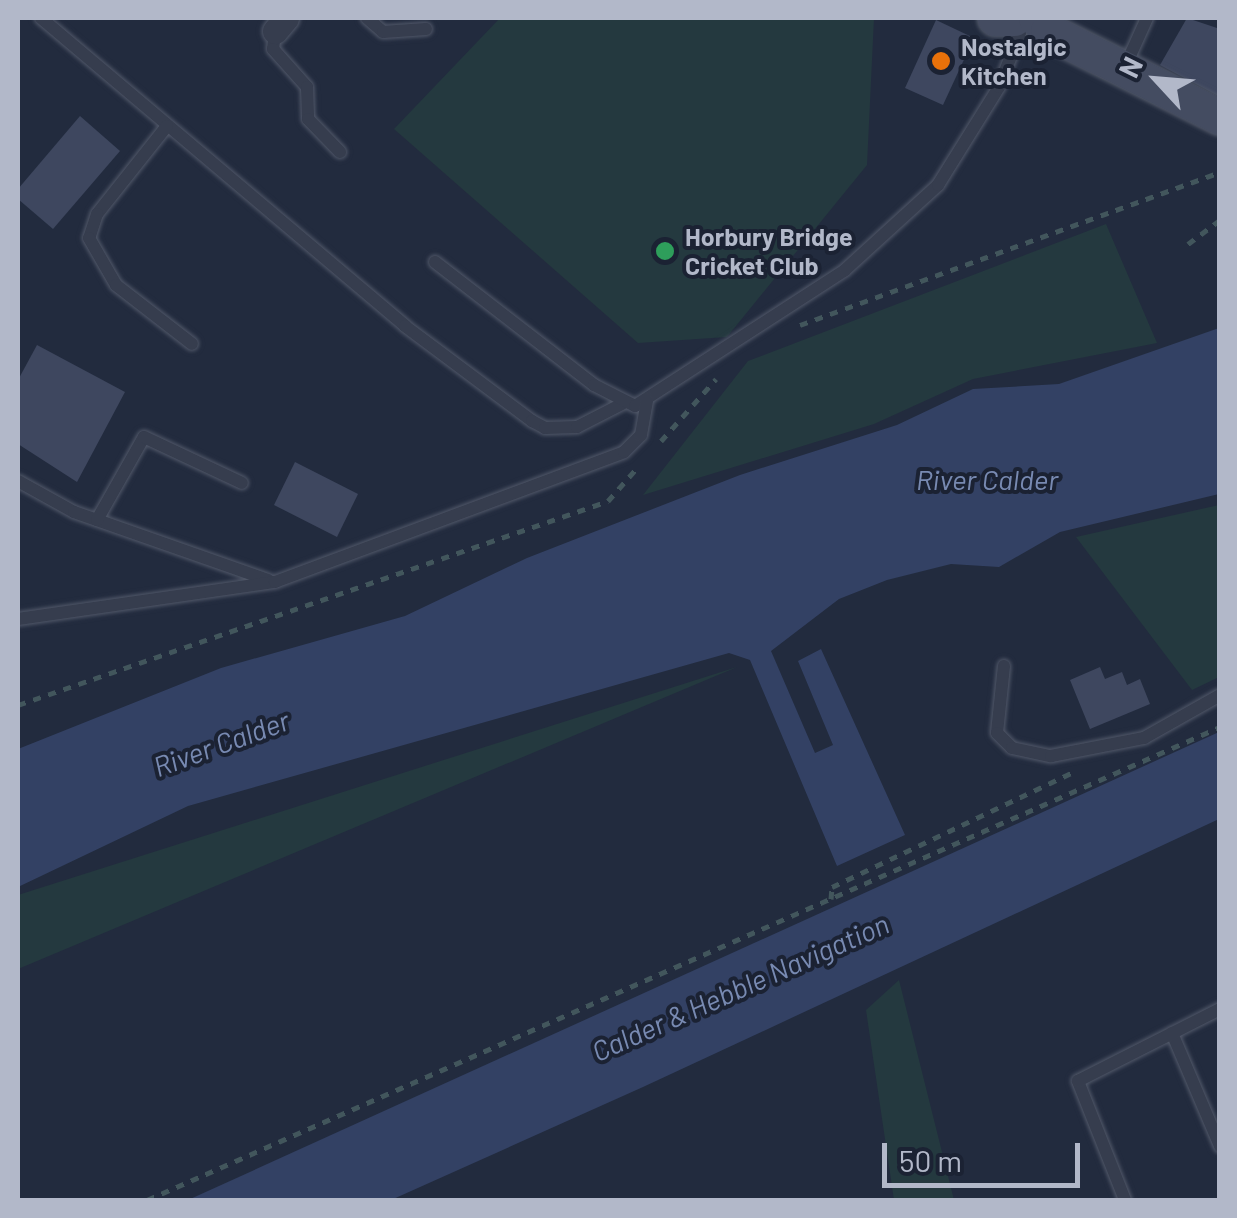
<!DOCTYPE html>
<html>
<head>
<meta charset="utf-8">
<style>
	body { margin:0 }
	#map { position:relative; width:1237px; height:1218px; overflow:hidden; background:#222b3e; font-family:Barlow,sans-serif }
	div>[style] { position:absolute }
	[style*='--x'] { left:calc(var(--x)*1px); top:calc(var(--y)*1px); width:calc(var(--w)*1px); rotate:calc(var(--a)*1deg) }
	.green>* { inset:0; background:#24393f }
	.water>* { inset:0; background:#334164 }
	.building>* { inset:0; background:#3e475f }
	.path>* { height:5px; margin-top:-2.5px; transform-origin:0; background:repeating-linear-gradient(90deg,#42565c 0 8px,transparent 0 16px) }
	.roads { filter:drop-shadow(0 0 2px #515869) drop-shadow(0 0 2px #515869) }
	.lane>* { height:12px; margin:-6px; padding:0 6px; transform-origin:6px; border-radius:6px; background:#363d4e }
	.street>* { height:25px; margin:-12.5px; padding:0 12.5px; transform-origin:12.5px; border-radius:12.5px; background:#363d4e }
	.secondary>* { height:35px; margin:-17.5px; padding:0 17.5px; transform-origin:17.5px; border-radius:17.5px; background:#444c61 }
	.dots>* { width:28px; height:28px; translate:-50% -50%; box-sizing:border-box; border:5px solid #1b2233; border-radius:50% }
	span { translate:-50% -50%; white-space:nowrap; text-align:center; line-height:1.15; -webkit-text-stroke:8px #1b2233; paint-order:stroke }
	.poi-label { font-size:25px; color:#b2b8c9; font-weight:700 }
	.left { translate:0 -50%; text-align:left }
	.water-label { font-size:28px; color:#788ab2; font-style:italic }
	.frame { position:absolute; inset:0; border:20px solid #b2b8c9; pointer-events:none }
	.north { position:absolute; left:1107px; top:30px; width:100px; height:100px; -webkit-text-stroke:8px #1b2233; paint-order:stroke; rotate:296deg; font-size:28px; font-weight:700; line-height:40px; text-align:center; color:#b2b8c9 }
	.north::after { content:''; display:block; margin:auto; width:35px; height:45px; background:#b2b8c9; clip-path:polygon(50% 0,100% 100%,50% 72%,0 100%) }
	.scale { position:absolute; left:882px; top:1143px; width:198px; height:45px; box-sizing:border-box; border:5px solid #b2b8c9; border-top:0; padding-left:12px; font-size:30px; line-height:35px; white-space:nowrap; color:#b2b8c9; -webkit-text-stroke:8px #1b2233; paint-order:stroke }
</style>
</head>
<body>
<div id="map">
	<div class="green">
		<div style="clip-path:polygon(500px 18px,874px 18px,867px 165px,727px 337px,638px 343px,394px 129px)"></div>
		<div style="clip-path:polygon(1106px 224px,1157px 343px,973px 379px,874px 424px,643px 495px,748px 361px)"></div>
		<div style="clip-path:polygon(1219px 505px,1219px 677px,1192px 690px,1076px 537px)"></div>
		<div style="clip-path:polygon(737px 667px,18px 969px,18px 895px)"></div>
		<div style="clip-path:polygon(899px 980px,954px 1200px,894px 1200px,866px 1010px)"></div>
	</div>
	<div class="water">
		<div style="clip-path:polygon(1219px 328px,1219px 494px,1060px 532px,999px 567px,951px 564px,887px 580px,839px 599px,771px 651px,815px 753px,833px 745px,798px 661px,821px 649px,905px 835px,837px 866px,750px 660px,729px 653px,188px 806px,18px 887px,18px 749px,221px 668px,405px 616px,527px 558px,740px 475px,897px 425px,973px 389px,1059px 384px)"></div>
		<div style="clip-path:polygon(1219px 732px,1219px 819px,643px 1087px,391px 1200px,188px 1200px)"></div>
	</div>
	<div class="building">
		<div style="clip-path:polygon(1187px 18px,1220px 29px,1220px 97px,1160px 65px)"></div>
		<div style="clip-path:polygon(936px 20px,974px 38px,943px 105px,905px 88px)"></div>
		<div style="clip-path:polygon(80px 116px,120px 151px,53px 229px,18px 199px,18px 189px)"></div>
		<div style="clip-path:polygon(37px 345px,125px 392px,77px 482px,18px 444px,18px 380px)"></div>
		<div style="clip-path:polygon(295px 462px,358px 494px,337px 537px,274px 505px)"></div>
		<div style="clip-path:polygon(1100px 667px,1105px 679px,1122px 672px,1127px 685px,1140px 679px,1150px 704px,1090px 729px,1070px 680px)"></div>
	</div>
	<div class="path">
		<div style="--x:1188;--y:244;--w:40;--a:-37"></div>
		<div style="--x:800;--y:325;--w:447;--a:-20"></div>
		<div style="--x:661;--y:441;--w:83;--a:-48.4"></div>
		<div style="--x:18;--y:705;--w:624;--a:-19.07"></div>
		<div style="--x:608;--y:501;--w:44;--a:-48.7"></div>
		<div style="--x:831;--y:899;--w:12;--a:-85"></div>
		<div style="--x:832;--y:887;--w:265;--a:-25.5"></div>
		<div style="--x:147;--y:1200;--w:1173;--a:-23.79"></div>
	</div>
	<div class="roads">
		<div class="lane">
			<div style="--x:41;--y:18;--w:477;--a:40.2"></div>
			<div style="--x:405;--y:326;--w:159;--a:36.8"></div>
			<div style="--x:532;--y:421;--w:15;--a:28"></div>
			<div style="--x:545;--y:428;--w:32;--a:-2"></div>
			<div style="--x:577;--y:427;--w:51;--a:-27.1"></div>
			<div style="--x:367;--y:18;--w:21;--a:41"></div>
			<div style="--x:383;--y:32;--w:43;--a:-4"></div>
			<div style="--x:275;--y:31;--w:18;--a:96"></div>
			<div style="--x:273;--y:49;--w:51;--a:48.2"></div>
			<div style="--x:307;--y:87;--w:32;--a:88"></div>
			<div style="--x:308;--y:119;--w:46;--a:45.9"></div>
			<div style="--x:1124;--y:69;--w:56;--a:-65.7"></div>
			<div style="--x:167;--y:126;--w:112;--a:128.5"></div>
			<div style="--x:97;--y:214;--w:25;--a:108"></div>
			<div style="--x:89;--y:238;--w:54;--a:60.1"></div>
			<div style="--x:116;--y:285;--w:96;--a:37.8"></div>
			<div style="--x:435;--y:262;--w:201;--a:37.7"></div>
			<div style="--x:594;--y:385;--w:46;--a:27.1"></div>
			<div style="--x:635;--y:406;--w:250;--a:-32.9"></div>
			<div style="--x:845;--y:270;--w:126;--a:-42.4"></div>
			<div style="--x:938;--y:185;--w:115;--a:-58.1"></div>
			<div style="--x:999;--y:87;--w:72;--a:-68.8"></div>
			<div style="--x:18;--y:481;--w:64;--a:29"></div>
			<div style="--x:74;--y:512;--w:206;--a:19.3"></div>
			<div style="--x:97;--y:520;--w:95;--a:-60.5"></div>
			<div style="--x:144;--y:437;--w:108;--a:25.1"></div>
			<div style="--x:18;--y:619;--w:260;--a:-8.2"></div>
			<div style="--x:275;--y:582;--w:372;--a:-20.4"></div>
			<div style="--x:624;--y:452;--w:24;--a:-45"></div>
			<div style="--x:641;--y:435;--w:36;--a:-80"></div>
			<div style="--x:1004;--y:666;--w:67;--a:96"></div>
			<div style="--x:997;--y:733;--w:21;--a:45"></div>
			<div style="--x:1012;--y:748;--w:40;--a:12"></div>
			<div style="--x:1051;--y:756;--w:95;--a:-11"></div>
			<div style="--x:1144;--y:738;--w:87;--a:-29.5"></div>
			<div style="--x:1172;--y:1033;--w:123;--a:67"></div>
			<div style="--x:1125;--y:1200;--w:128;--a:-111.6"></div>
			<div style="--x:1078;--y:1081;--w:159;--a:-26.9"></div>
		</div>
		<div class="street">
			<div style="--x:275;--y:31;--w:17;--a:-50"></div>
		</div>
		<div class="secondary">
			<div style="--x:995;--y:18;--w:19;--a:0"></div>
			<div style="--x:1036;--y:18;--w:18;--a:47"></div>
			<div style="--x:1048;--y:31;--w:192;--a:26.6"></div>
		</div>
	</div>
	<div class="dots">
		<div style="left:941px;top:61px;background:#e8710a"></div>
		<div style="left:665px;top:251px;background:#2e9e5b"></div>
	</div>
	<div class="poi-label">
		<span class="left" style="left:961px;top:61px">Nostalgic<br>Kitchen</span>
		<span class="left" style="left:685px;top:251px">Horbury Bridge<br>Cricket Club</span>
	</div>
	<div class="water-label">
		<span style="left:987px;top:479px">River Calder</span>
		<span style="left:221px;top:743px;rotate:-20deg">River Calder</span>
		<span style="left:740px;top:987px;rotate:-24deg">Calder &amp; Hebble Navigation</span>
	</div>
	<div class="frame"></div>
	<div class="north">N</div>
	<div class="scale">50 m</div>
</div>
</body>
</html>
